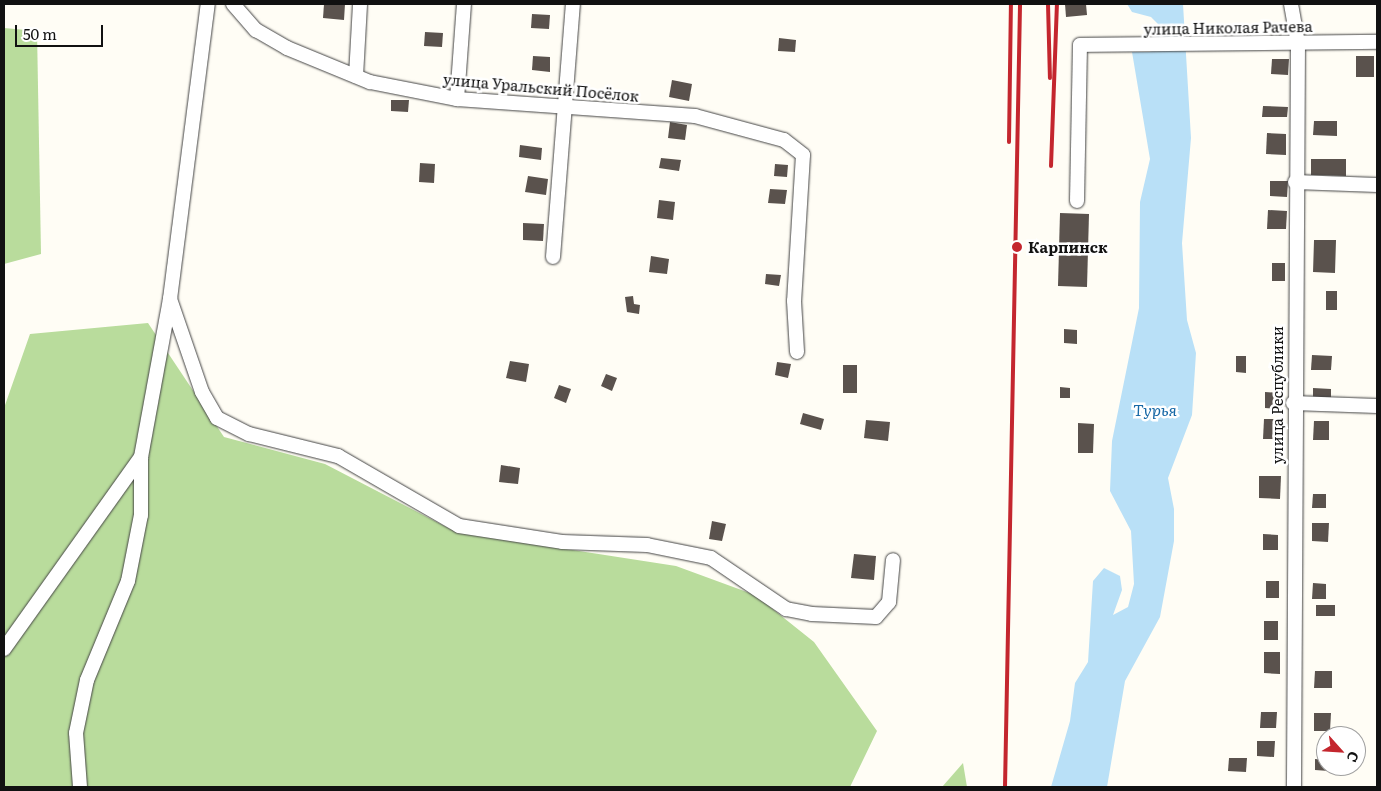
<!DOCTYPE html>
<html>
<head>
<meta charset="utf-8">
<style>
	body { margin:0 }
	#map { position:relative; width:1381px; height:791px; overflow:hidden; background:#fffdf5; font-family:Literata,serif }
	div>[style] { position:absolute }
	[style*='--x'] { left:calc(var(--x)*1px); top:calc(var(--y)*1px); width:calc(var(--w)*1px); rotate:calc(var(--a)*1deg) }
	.forest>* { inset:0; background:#b9dc9c }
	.water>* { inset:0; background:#b9e0f7 }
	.building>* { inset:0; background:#5a524d }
	.roads { filter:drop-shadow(0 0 1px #444) drop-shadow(0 0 1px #444) }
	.minor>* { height:14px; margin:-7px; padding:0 7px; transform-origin:7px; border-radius:7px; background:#fff }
	.rail>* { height:4px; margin:-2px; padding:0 2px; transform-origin:2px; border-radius:2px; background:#c4262e }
	.dots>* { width:14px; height:14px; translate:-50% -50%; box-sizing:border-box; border:2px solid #fff; border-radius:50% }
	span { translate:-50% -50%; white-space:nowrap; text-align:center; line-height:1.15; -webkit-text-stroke:5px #fff; paint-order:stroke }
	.street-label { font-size:15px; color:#111 }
	.poi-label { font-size:15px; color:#111; font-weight:700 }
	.left { translate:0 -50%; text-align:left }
	.water-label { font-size:16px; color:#1768a6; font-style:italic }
	.frame { position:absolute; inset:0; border:5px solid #111; pointer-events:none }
	.north { position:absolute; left:1316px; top:726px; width:50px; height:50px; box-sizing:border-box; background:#fff; border:1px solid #a0a0a0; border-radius:50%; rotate:116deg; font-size:14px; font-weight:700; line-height:20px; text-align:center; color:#111 }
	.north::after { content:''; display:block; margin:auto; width:18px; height:22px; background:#c4262e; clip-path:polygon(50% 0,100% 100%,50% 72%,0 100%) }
	.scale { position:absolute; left:15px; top:25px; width:88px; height:22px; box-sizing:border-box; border:2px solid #111; border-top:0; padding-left:6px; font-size:15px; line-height:18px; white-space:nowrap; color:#111; -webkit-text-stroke:4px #fff; paint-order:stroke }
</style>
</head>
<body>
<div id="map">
	<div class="forest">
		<div style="clip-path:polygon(4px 28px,37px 31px,41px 254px,4px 264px)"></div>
		<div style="clip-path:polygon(148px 323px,224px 437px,325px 464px,456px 532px,676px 566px,755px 595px,814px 642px,877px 731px,850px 787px,4px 787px,4px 408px,30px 334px)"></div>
		<div style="clip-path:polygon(963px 763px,967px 787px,942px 787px)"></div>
	</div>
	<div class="water">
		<div style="clip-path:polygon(1127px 4px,1183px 4px,1191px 138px,1182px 243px,1187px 320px,1196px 353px,1192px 415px,1168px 478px,1174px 509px,1174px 541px,1160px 617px,1125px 681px,1107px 787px,1051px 787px,1070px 721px,1075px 683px,1088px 662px,1093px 581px,1104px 568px,1120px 576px,1122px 590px,1113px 615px,1128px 607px,1134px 584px,1131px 531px,1110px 491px,1112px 441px,1139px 308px,1140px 202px,1150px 159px,1132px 52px,1150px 52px,1160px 26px,1151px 17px,1132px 12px)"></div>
	</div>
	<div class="building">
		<div style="clip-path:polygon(324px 4px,345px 4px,344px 20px,323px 18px)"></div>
		<div style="clip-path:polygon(1065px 4px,1086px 4px,1087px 15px,1066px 17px)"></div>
		<div style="clip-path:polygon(532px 14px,550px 15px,549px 29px,531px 28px)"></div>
		<div style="clip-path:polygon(425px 32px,443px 33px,442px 47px,424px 46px)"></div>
		<div style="clip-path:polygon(779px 38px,796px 40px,795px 52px,778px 51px)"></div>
		<div style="clip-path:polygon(533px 56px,550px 57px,550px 72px,532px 70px)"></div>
		<div style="clip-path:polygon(1356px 56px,1374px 56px,1374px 77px,1356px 77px)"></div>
		<div style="clip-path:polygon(1272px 59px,1289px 59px,1288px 75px,1271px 74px)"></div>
		<div style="clip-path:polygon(672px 80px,692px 84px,689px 101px,669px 97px)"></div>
		<div style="clip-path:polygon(391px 100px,409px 100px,408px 112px,391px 111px)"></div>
		<div style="clip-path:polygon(1263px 106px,1288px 107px,1287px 117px,1262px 117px)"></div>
		<div style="clip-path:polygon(1314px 121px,1337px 121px,1337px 136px,1313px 135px)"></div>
		<div style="clip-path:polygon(670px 122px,687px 125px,685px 140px,668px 138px)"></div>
		<div style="clip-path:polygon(1267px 133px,1286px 134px,1286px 155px,1266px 154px)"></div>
		<div style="clip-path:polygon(520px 145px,542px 148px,541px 160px,519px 157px)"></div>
		<div style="clip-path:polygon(661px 158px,681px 160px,679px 171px,659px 168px)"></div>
		<div style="clip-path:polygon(1311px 159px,1346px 159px,1346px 176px,1311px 175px)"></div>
		<div style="clip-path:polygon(420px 163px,435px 164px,434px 183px,419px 182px)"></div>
		<div style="clip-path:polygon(775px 164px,788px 165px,787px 177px,774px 176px)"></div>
		<div style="clip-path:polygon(528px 176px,548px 179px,546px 195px,525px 192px)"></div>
		<div style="clip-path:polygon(1270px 181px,1288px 181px,1287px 197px,1270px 196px)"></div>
		<div style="clip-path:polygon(770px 189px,787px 190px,785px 204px,768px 203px)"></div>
		<div style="clip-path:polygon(659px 200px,675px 202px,673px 220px,657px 218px)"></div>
		<div style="clip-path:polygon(1268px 210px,1287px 211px,1286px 229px,1267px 229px)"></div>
		<div style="clip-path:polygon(1060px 213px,1089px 214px,1087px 287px,1058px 286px)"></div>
		<div style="clip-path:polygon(523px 223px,544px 224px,543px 241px,523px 240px)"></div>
		<div style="clip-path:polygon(1314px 240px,1336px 240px,1335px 273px,1313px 272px)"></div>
		<div style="clip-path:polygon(651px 256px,669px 259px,667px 274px,649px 272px)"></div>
		<div style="clip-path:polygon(1272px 263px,1285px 263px,1285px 281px,1272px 281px)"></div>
		<div style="clip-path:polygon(766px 274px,781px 275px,779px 286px,765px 284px)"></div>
		<div style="clip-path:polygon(1326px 291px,1337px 291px,1337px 310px,1326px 310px)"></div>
		<div style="clip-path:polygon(633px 296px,634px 304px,640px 305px,639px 314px,627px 312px,625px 297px)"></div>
		<div style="clip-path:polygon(1064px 329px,1077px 330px,1077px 344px,1064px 343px)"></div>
		<div style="clip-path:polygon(1312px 355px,1332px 356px,1331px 370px,1311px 370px)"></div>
		<div style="clip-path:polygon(1236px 356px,1246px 356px,1246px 373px,1236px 372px)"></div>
		<div style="clip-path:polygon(510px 361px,529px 364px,526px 382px,506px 378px)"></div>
		<div style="clip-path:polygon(777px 362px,791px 364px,788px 378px,775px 375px)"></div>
		<div style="clip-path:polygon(843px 365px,857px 365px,857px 393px,843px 393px)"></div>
		<div style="clip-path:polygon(606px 374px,617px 378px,612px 391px,601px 386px)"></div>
		<div style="clip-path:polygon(559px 385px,571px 389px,566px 403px,554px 398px)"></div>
		<div style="clip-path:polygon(1060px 387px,1070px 388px,1070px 398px,1060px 398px)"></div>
		<div style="clip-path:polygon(1313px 388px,1331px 389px,1331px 402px,1313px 402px)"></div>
		<div style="clip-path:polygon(1265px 392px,1282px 393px,1282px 409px,1265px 408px)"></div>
		<div style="clip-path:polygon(803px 413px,824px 419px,821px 430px,800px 424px)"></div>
		<div style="clip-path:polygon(1264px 419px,1282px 419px,1282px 439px,1263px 439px)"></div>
		<div style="clip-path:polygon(866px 420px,890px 422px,888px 441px,864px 438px)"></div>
		<div style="clip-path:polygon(1314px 421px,1329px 421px,1329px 440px,1313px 440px)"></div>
		<div style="clip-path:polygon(1078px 423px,1094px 424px,1093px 453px,1078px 453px)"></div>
		<div style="clip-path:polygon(501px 465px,520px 468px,518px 484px,499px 482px)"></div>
		<div style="clip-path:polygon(1259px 476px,1281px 476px,1280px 499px,1259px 498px)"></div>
		<div style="clip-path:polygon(1313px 494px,1326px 494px,1326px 508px,1312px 508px)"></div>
		<div style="clip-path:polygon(712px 521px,726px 524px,722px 541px,709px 539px)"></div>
		<div style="clip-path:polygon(1312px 523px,1329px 523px,1328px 542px,1312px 541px)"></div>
		<div style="clip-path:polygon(1263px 534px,1278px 535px,1278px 550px,1263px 550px)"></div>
		<div style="clip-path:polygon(854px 554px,876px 556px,874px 580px,851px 578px)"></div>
		<div style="clip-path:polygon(1266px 581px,1279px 581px,1279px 598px,1266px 598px)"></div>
		<div style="clip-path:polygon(1313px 583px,1326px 584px,1326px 599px,1312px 599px)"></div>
		<div style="clip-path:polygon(1316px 605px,1335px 605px,1335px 616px,1316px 616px)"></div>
		<div style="clip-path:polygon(1264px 621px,1278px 621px,1278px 640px,1264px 640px)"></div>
		<div style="clip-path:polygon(1264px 652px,1280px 652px,1280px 674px,1264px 673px)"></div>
		<div style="clip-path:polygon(1315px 671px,1332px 671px,1332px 688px,1314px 688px)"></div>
		<div style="clip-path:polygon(1261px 712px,1277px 712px,1276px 728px,1260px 728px)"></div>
		<div style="clip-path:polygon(1314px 713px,1331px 713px,1330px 731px,1314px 731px)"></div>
		<div style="clip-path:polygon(1257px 741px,1275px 741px,1274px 757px,1257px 756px)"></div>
		<div style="clip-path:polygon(1229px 758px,1247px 758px,1246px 772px,1228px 771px)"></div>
		<div style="clip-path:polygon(1315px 759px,1326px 760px,1329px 771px,1315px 770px)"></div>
	</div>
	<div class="roads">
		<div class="minor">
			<div style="--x:233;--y:4;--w:35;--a:49"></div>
			<div style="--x:256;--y:30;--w:36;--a:30"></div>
			<div style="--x:287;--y:48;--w:90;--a:22.3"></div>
			<div style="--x:370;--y:82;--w:89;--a:11.1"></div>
			<div style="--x:457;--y:99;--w:239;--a:4.1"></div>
			<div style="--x:695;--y:116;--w:92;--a:15.1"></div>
			<div style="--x:784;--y:140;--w:24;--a:38"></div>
			<div style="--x:803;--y:155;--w:146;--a:93.5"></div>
			<div style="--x:794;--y:301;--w:51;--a:86.6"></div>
			<div style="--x:1291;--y:4;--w:39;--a:80"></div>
			<div style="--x:1298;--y:42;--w:745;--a:90.31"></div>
			<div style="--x:356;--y:76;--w:72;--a:-86.8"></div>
			<div style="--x:457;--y:99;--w:95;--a:-85.8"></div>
			<div style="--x:1295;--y:182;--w:82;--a:2.1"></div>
			<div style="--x:1077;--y:201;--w:156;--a:-88.9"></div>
			<div style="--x:1080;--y:45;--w:297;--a:-0.6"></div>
			<div style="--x:553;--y:257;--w:254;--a:-85.5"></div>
			<div style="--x:170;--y:299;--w:98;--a:71"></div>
			<div style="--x:202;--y:392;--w:30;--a:60"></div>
			<div style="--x:217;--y:418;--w:36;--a:27"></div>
			<div style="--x:249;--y:434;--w:92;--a:13.9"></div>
			<div style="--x:338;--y:456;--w:140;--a:30"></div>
			<div style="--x:459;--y:526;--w:104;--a:8.8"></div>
			<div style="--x:562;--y:542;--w:85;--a:2"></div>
			<div style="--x:647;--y:545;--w:65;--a:11.5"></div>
			<div style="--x:711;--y:558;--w:91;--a:34.2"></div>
			<div style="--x:786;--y:609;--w:26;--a:11"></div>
			<div style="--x:812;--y:614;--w:64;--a:2.7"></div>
			<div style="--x:876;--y:617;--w:20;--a:-49"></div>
			<div style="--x:889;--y:602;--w:42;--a:-84.6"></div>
			<div style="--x:1293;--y:403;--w:84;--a:2"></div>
			<div style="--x:4;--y:649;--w:236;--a:-54.5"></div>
			<div style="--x:141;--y:457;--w:161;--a:-79.6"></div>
			<div style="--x:170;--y:299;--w:297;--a:-82.7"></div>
			<div style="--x:80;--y:787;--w:54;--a:-94.2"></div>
			<div style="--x:76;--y:733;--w:54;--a:-78.3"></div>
			<div style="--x:87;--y:680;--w:107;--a:-67.5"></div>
			<div style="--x:128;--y:581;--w:67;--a:-78.9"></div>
			<div style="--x:141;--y:515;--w:58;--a:-90"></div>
		</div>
	</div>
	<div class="rail">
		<div style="--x:1048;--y:4;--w:74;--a:88.5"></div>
		<div style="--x:1009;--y:142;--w:138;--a:-89.2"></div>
		<div style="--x:1051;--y:166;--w:162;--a:-87.9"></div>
		<div style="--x:1005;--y:787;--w:783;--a:-88.9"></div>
	</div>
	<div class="dots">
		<div style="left:1017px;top:247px;background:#c4262e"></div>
	</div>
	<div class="street-label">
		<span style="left:1228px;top:27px;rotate:-1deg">улица Николая Рачева</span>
		<span style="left:541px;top:87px;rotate:5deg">улица Уральский Посёлок</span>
		<span style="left:1277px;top:395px;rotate:-90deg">улица Республики</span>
	</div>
	<div class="poi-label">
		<span class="left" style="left:1028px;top:247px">Карпинск</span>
	</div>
	<div class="water-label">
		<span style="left:1155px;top:409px">Турья</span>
	</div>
	<div class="frame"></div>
	<div class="north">С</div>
	<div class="scale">50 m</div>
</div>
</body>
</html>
